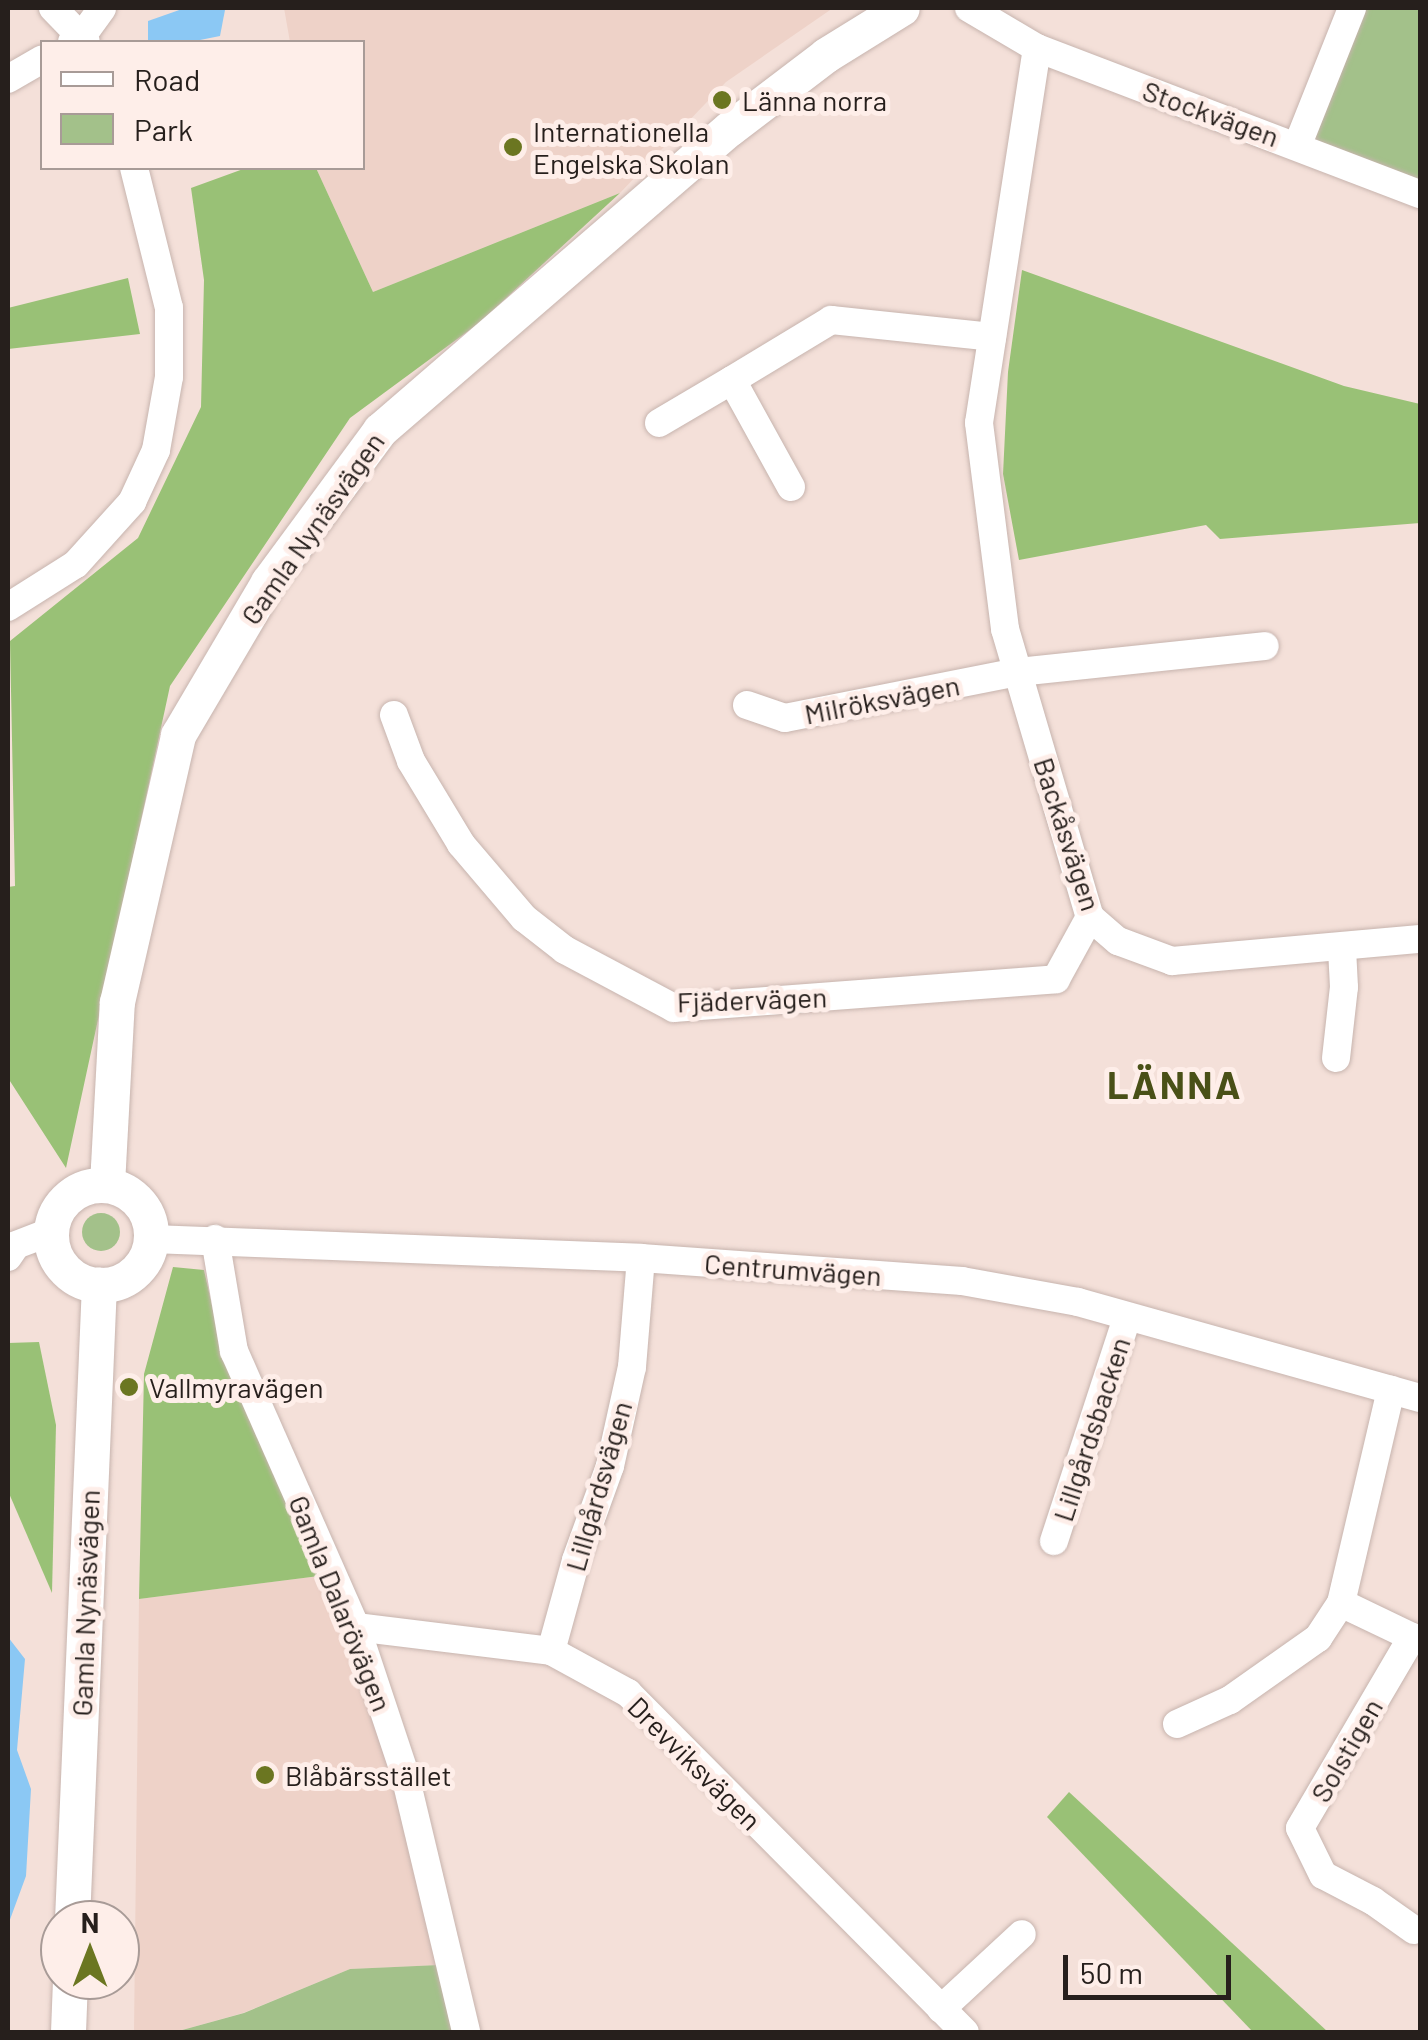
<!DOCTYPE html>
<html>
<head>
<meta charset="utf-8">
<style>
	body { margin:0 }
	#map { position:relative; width:1428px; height:2040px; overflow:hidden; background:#f4e0d9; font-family:Barlow,sans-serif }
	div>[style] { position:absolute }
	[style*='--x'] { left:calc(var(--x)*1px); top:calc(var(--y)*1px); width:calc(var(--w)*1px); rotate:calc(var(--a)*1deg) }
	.built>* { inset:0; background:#eed2c8 }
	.green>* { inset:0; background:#a3c18a }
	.round { border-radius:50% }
	.forest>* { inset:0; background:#99c176 }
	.water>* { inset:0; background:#8bc8f4 }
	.roads { filter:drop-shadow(0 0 2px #c7b4ae) drop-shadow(0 0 2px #c7b4ae) }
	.minor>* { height:28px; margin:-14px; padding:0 14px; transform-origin:14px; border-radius:14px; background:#fff }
	.tertiary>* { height:35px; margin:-17.5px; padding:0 17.5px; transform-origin:17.5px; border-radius:17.5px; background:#fff }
	.tertiary>.ring { margin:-17.5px; padding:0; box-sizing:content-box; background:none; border:35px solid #fff; border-radius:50% }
	.dots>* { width:28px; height:28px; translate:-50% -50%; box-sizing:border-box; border:5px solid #feeee9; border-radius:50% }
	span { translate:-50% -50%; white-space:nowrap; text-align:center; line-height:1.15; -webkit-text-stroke:10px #feeee9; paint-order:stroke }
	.poi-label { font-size:28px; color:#261f1c }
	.left { translate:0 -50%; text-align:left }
	.street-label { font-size:28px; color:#261f1c }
	.district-label { font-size:38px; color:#495017; font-weight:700; letter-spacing:2.5px }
	.frame { position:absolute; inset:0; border:10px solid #261f1c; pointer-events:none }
	.legend { position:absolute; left:40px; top:40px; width:325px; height:130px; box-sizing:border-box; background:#feeee9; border:2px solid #a89b97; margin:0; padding:12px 18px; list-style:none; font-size:30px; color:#261f1c }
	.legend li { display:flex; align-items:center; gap:20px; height:50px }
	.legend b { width:50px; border:2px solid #a89b97 }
	.north { position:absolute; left:40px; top:1900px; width:100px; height:100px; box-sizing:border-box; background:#feeee9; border:2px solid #a89b97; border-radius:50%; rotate:0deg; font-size:28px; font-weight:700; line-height:40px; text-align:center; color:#261f1c }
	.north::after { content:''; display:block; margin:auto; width:35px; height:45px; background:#6b7621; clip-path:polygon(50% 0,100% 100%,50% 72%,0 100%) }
	.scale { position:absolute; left:1063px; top:1955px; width:168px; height:45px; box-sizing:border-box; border:5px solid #261f1c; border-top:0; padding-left:12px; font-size:30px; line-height:35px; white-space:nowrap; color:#261f1c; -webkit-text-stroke:8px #feeee9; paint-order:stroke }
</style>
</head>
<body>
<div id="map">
	<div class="built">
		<div style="clip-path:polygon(284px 8px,833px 8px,726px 82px,620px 193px,373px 292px,316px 168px,362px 168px,362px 42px,290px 42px)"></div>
		<div style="clip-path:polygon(327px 1575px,357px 1643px,439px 1965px,350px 1969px,243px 2013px,175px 2032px,134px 2032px,139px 1599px)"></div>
	</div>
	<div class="green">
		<div style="clip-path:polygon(1363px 8px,1420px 8px,1420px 186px,1307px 140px)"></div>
		<div class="round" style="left:82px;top:1213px;width:38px;height:38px"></div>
		<div style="clip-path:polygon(439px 1965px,452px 2032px,175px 2032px,244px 2013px,350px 1969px)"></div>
	</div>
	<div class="forest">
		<div style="clip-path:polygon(246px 168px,316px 168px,373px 292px,620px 193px,479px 323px,350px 418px,170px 686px,66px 1168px,8px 1078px,8px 887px,15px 886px,10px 641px,138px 538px,201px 407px,204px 280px,191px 188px)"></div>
		<div style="clip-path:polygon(1022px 270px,1344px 386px,1420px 404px,1420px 523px,1220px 539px,1206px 525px,1019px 560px,1003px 474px,1008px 372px)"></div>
		<div style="clip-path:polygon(128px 278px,140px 334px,8px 349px,8px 308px)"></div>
		<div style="clip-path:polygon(173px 1267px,204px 1270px,222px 1350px,327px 1575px,139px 1599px,144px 1374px)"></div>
		<div style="clip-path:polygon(39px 1342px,56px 1425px,52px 1593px,8px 1491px,8px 1343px)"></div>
		<div style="clip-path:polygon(1069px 1792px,1328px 2032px,1253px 2032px,1047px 1817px)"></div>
	</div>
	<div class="water">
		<div style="clip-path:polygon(185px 8px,225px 10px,220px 36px,190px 42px,148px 42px,148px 21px)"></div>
		<div style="clip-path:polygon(8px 1637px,25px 1659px,17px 1750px,31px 1789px,26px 1876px,8px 1925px)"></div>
	</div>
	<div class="roads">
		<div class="minor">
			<div style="--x:53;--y:8;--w:47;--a:45.9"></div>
			<div style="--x:969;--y:8;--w:79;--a:30.5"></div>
			<div style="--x:1037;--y:48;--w:410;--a:20.9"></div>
			<div style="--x:72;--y:42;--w:12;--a:-31"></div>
			<div style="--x:82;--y:36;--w:34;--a:-54"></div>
			<div style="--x:1037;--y:48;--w:379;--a:98.8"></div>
			<div style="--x:979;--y:423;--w:208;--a:82.8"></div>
			<div style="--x:1005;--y:629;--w:300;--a:73.6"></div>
			<div style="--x:1090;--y:917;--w:37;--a:41"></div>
			<div style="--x:1118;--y:941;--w:58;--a:20.3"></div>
			<div style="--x:1172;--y:961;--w:249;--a:-5.1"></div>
			<div style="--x:8;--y:79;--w:39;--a:-30"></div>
			<div style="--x:1298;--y:144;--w:146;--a:-68.3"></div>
			<div style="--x:659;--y:423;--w:85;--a:-30.5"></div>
			<div style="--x:791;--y:487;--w:122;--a:-118.9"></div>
			<div style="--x:732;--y:380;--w:116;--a:-31.2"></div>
			<div style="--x:831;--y:320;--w:162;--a:6"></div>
			<div style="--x:8;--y:607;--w:80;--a:-32.3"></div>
			<div style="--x:76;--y:564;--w:84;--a:-47.9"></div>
			<div style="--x:132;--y:502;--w:57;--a:-65.2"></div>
			<div style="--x:156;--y:450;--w:74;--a:-79.9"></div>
			<div style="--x:169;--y:377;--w:69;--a:-90"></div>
			<div style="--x:169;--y:308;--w:144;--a:-104"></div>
			<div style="--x:747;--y:705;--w:40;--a:18.9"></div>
			<div style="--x:785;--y:718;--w:237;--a:-11.2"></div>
			<div style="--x:1018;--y:672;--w:248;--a:-6"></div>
			<div style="--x:394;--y:715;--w:49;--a:69.7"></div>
			<div style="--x:411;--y:761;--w:97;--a:58.9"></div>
			<div style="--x:461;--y:844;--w:97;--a:49.6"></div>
			<div style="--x:524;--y:918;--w:52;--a:38"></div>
			<div style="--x:565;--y:950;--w:123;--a:28"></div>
			<div style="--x:674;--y:1008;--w:383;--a:-4.3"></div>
			<div style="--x:1056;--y:979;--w:71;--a:-61.3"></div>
			<div style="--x:1336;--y:1058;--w:71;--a:-83.6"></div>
			<div style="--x:1344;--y:987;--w:39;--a:-93"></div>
			<div style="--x:152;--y:1239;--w:489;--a:2.2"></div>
			<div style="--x:641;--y:1258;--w:322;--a:4.1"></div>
			<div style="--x:962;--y:1281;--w:118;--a:10.3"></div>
			<div style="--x:1078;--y:1302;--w:355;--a:15.7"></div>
			<div style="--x:215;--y:1239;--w:114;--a:80.4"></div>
			<div style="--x:234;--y:1351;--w:302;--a:66.2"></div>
			<div style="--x:356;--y:1627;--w:152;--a:71.6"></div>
			<div style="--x:404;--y:1771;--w:268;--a:76.6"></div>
			<div style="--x:8;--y:1257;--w:14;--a:-56"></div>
			<div style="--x:16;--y:1245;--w:36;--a:-21"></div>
			<div style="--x:1054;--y:1541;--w:235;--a:-71.9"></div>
			<div style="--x:1341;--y:1603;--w:219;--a:-76.8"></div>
			<div style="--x:356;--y:1627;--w:196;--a:7"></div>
			<div style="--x:551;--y:1651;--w:88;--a:28.6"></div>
			<div style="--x:628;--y:1693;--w:478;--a:45.2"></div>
			<div style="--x:551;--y:1651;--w:94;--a:-74.6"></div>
			<div style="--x:576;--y:1560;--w:100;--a:-70.1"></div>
			<div style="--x:610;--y:1466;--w:101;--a:-77.5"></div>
			<div style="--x:632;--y:1367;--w:109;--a:-85.3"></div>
			<div style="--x:1177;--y:1724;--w:58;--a:-24.4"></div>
			<div style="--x:1230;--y:1700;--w:108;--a:-35.2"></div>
			<div style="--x:1318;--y:1638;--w:42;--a:-56.7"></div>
			<div style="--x:1341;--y:1603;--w:79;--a:25.6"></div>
			<div style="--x:1414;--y:1930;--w:50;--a:-144.7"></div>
			<div style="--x:1373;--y:1901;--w:56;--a:-152.5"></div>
			<div style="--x:1323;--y:1875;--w:52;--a:-116.1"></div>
			<div style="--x:1300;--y:1828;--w:221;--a:-59.6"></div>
			<div style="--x:1412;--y:1637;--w:8;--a:14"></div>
			<div style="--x:941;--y:2009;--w:110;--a:-42.8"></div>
		</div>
		<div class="tertiary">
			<div style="--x:107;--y:1184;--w:182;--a:-86.9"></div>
			<div style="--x:117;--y:1002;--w:274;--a:-77.1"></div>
			<div style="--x:178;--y:735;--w:178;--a:-59.5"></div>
			<div style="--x:268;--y:582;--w:189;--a:-53.6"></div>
			<div style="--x:380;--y:430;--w:461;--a:-40.8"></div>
			<div style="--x:729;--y:129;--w:122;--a:-37.3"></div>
			<div style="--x:826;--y:55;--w:89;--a:-31.7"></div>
			<div class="ring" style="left:51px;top:1185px;width:65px;height:65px"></div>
			<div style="--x:72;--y:1920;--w:636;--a:-87.57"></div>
			<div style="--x:68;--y:2032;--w:52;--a:-87.8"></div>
		</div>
	</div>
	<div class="dots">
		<div style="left:722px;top:100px;background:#6b7621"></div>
		<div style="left:513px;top:147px;background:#6b7621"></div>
		<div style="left:129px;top:1387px;background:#6b7621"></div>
		<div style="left:265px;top:1775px;background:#6b7621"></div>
	</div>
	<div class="poi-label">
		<span class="left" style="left:742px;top:100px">Länna norra</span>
		<span class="left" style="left:533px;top:147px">Internationella<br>Engelska Skolan</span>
		<span class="left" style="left:149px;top:1387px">Vallmyravägen</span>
		<span class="left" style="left:285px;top:1775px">Blåbärsstället</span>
	</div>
	<div class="street-label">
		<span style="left:1211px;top:113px;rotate:20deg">Stockvägen</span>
		<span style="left:312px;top:528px;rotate:-55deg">Gamla Nynäsvägen</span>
		<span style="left:882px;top:699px;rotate:-11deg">Milröksvägen</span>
		<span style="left:1068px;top:834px;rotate:72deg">Backåsvägen</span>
		<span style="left:752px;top:999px;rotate:-2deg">Fjädervägen</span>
		<span style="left:793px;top:1269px;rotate:4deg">Centrumvägen</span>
		<span style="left:1091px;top:1429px;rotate:-72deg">Lillgårdsbacken</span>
		<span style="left:598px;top:1486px;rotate:-74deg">Lillgårdsvägen</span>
		<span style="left:85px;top:1603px;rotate:-88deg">Gamla Nynäsvägen</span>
		<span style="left:341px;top:1603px;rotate:68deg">Gamla Dalarövägen</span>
		<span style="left:1346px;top:1750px;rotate:-60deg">Solstigen</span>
		<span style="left:695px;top:1763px;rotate:45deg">Drevviksvägen</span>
	</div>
	<div class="district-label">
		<span style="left:1175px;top:1085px">LÄNNA</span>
	</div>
	<div class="frame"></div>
	<ul class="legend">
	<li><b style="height:12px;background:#fff"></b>Road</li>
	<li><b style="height:28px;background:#a3c18a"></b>Park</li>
	</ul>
	<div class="north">N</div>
	<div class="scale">50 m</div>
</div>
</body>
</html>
